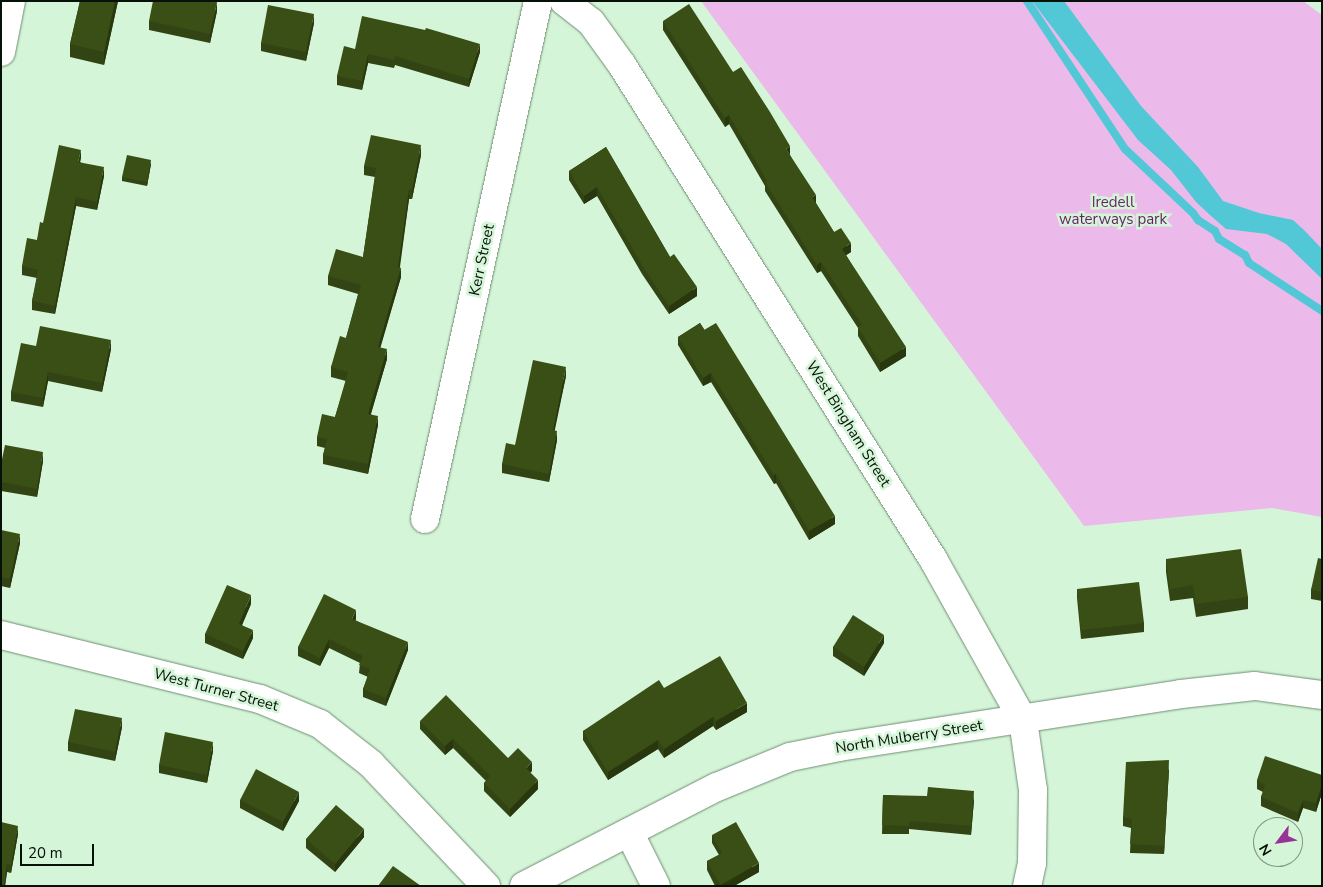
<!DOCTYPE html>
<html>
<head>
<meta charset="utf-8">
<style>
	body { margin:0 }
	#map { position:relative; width:1323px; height:887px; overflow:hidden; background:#d5f5d8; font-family:"Nunito Sans",sans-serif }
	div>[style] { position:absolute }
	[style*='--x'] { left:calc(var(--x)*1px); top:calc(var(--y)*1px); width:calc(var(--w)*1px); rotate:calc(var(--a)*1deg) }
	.green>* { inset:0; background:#ebb9ea }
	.water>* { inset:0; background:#52c8d7 }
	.stream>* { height:8px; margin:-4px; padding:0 4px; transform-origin:4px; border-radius:4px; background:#52c8d7 }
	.roads { filter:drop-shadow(0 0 1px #708d72) drop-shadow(0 0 1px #708d72) }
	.minor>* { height:28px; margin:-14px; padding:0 14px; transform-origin:14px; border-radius:14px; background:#fff }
	.wall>* { inset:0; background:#324413 }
	.shaded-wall>* { inset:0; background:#29370f }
	.building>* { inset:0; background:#3a4f16 }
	span { translate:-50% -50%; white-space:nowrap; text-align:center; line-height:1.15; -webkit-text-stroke:5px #d5f5d8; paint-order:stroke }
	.park-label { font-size:15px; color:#661f67 }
	.street-label { font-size:15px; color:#061107 }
	.frame { position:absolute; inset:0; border:2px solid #061107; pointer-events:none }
	.north { position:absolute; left:1253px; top:817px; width:50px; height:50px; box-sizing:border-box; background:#d5f5d8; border:1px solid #829a84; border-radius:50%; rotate:239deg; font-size:14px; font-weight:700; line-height:20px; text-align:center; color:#061107 }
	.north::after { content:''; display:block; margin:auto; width:18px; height:22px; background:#963298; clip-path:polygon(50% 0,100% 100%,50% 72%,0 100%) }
	.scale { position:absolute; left:20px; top:844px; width:74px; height:22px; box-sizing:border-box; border:2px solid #061107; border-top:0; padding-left:6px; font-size:15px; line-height:18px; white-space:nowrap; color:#061107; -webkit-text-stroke:4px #d5f5d8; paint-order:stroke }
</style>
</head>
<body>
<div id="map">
	<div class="green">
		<div style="clip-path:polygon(701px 1px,1303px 1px,1322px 15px,1322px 517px,1272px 508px,1084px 526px)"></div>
	</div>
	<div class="water">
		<div style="clip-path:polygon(1032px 1px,1064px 1px,1141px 106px,1198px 167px,1223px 201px,1259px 213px,1293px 220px,1304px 230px,1322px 249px,1322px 279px,1286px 244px,1267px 234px,1226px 229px,1211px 216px,1196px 202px,1171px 170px,1138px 140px)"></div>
	</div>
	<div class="stream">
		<div style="--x:1027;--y:1;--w:178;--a:56.5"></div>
		<div style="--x:1125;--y:149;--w:93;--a:43.3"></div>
		<div style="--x:1193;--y:213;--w:9;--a:54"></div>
		<div style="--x:1198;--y:220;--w:20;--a:33"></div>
		<div style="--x:1215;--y:231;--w:9;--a:63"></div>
		<div style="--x:1219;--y:239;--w:31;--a:32"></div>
		<div style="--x:1245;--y:255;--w:9;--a:63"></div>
		<div style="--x:1249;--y:263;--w:87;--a:33.3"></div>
	</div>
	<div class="roads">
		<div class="minor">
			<div style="--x:564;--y:1;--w:34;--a:38"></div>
			<div style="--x:591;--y:22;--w:53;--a:54.2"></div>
			<div style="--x:622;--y:65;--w:584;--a:57.81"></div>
			<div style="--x:933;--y:559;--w:184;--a:60.8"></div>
			<div style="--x:1023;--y:720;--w:71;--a:81.9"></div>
			<div style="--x:1033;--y:790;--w:73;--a:90.8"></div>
			<div style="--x:1032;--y:863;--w:24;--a:102"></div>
			<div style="--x:1;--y:52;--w:52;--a:-78.9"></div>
			<div style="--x:425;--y:519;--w:530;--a:-77.69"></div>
			<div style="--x:1;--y:635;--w:267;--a:13.9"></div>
			<div style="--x:260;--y:699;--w:65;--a:22.6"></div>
			<div style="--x:320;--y:724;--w:65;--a:38.1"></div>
			<div style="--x:371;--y:764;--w:168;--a:46.7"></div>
			<div style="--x:629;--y:832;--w:60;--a:63.4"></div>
			<div style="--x:524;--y:886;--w:217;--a:-27.2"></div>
			<div style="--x:717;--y:787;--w:79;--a:-22.3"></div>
			<div style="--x:790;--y:757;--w:50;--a:-11.5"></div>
			<div style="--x:839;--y:747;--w:346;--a:-8.8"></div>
			<div style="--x:1181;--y:694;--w:74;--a:-6.2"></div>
			<div style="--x:1255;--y:686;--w:68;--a:7.7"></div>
		</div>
	</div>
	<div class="wall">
		<div style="clip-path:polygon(80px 1px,118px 1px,104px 65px,70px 57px,70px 44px)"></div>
		<div style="clip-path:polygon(217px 11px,210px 43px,149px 30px,149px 21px)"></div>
		<div style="clip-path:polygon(663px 21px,733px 72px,790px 155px,816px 203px,834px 232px,851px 252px,846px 255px,906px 356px,880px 372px,858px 336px,858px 328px,821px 271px,817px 273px,765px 191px,765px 186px,729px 124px,725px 127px,663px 30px)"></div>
		<div style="clip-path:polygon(314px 23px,306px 61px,261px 51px,261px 43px)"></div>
		<div style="clip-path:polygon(355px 49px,480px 52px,469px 87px,395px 65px,394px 68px,368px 63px,362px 90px,337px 85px,337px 76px)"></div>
		<div style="clip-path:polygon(606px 147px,670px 257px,697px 296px,669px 314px,642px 274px,597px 196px,584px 204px,569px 180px,569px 171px)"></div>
		<div style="clip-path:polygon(421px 155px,412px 199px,409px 199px,400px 267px,401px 277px,380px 347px,387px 359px,371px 414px,378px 425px,368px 474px,323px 464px,323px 455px,325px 448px,317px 446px,317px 437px,335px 417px,346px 381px,331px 377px,331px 367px,346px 338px,358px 294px,328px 285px,328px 276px,363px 257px,375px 177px,364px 175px,364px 166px)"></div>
		<div style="clip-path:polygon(81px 158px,80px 162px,104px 176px,97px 210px,76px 206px,55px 314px,32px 310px,32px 301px,37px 278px,22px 275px,22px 266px,37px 240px,43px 223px)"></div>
		<div style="clip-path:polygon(151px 164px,147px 186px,122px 181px,122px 177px)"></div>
		<div style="clip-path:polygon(700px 323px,835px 524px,809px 540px,776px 483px,774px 484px,711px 382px,703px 386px,678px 345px,678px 337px)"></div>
		<div style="clip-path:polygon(36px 346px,111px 349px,102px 392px,48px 381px,43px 407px,11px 401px,11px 392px)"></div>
		<div style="clip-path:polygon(566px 376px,554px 430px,557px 440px,549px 482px,502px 473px,502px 464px)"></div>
		<div style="clip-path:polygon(43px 461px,37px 497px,1px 491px,1px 464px)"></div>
		<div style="clip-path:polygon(1px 530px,20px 543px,10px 588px,1px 586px)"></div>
		<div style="clip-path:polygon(1166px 559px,1248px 597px,1248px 609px,1196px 617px,1193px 598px,1170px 601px,1166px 572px)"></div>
		<div style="clip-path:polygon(1322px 559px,1322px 601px,1311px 599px,1311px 590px)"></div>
		<div style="clip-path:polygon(1077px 589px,1144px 623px,1144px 632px,1081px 639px,1077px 598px)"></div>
		<div style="clip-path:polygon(251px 604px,242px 625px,253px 638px,243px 659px,205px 643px,205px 634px)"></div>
		<div style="clip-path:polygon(356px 619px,355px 620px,408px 650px,386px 706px,363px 697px,363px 689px,368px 677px,359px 673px,360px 663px,329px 648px,320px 666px,298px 656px,298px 647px)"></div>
		<div style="clip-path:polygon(884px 643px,864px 676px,833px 656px,833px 647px)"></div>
		<div style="clip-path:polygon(664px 688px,747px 712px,716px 730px,713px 726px,664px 758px,658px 749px,608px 780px,583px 740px,583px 731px)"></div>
		<div style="clip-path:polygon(420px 721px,508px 758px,532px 771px,530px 772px,538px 789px,510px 817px,484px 791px,484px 783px,486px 781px,453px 748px,445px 755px,420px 729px)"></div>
		<div style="clip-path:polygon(122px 727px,115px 761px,68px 751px,68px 742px)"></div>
		<div style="clip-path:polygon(213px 751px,207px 783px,159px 773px,159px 765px)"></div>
		<div style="clip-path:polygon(1169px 769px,1164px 854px,1130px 853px,1131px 828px,1123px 826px,1123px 817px)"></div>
		<div style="clip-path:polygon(1322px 775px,1322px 793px,1316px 812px,1303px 808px,1298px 822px,1261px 806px,1261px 797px,1263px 792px,1257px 789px,1257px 780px)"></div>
		<div style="clip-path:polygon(883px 795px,974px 800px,971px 835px,909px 829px,909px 834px,882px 834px)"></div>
		<div style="clip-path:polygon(240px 800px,299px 801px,283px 831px,240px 808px)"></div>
		<div style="clip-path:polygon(1px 822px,18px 834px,11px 873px,7px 872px,5px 886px,1px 886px)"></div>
		<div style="clip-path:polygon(712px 835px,759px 872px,734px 886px,715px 886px,707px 870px,707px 861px,719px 855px,712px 843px)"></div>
		<div style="clip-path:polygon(364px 837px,335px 872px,306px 848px,306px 839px)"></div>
	</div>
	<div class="shaded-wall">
		<div style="clip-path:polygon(115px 1px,118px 1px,104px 65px,104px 52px)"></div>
		<div style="clip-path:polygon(217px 2px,217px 11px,210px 43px,210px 34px)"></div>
		<div style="clip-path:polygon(314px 14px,314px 23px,306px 61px,306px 52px)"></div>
		<div style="clip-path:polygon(480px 44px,480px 52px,469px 87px,469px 79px)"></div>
		<div style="clip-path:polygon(368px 54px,368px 63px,362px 90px,362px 81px)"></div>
		<div style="clip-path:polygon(729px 115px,729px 124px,725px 127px,725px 118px)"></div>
		<div style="clip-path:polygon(421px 145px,421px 155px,412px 199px,412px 190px)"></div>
		<div style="clip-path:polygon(790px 146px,790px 155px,786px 149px)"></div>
		<div style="clip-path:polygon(81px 150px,81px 158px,78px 170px,78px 162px)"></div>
		<div style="clip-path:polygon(151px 160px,151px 164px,147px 186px,147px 182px)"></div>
		<div style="clip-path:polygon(104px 167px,104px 176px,97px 210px,97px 202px)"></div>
		<div style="clip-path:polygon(597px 187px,597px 196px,584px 204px,584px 196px)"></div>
		<div style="clip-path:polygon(409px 189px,409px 199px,398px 276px,401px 268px,401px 277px,378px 356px,378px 347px,398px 267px)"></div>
		<div style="clip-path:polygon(816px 195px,816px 204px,812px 197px)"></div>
		<div style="clip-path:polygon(76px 197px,76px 206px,55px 314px,55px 306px)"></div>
		<div style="clip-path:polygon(851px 243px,851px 252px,842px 258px,842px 249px)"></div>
		<div style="clip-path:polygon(821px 262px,821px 271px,817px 273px,817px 265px)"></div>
		<div style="clip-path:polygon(697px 287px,697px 296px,669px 314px,669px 306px)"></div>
		<div style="clip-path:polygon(111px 340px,111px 349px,102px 392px,102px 383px)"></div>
		<div style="clip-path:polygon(906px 347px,906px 356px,880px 372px,880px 363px)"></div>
		<div style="clip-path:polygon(387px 349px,387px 359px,368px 423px,368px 414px)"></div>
		<div style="clip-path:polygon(566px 367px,566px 376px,553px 439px,553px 430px)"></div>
		<div style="clip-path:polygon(48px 372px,48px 381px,43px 407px,43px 398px)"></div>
		<div style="clip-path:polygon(711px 373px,711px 382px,703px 386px,703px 378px)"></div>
		<div style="clip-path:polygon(378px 416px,378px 425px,368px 474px,368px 464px)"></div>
		<div style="clip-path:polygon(557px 431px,557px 440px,549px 482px,549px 474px)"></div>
		<div style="clip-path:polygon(43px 452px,43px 461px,37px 497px,37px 489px)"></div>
		<div style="clip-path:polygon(776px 474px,776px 483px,774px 484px,774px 475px)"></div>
		<div style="clip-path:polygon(835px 516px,835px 524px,809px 540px,809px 531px)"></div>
		<div style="clip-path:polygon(20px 534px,20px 543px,10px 588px,10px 579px)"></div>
		<div style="clip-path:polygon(251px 595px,251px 604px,239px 632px,239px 624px)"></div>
		<div style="clip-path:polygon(356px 610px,356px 619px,352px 628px,352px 619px)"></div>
		<div style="clip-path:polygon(253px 630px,253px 638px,243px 659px,243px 651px)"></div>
		<div style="clip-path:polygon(884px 635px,884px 643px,864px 676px,864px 667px)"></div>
		<div style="clip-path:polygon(329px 639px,329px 648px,320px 666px,320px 658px)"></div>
		<div style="clip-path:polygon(408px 642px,408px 650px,386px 706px,386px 698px)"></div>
		<div style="clip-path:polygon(747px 703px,747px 712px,716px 730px,716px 721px)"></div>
		<div style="clip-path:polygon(713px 717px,713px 726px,664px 758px,664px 749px)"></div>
		<div style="clip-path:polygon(122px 718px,122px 727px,115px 761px,115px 752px)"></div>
		<div style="clip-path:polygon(453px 739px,453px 748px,445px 755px,445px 746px)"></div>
		<div style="clip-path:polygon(658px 740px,658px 749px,608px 780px,608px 772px)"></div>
		<div style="clip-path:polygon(213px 742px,213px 751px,207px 783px,207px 775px)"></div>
		<div style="clip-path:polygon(1169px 760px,1169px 769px,1164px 854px,1164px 846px)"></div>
		<div style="clip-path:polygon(532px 762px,532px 771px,526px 777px,526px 768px)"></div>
		<div style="clip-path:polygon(538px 780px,538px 789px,510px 817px,510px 809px)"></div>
		<div style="clip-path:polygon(1322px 784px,1322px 793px,1316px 812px,1316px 803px)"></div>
		<div style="clip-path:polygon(974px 791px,974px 800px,971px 835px,971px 826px)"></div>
		<div style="clip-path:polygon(299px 792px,299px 801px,283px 831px,283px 822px)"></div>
		<div style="clip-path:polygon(1303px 800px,1303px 808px,1298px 822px,1298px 813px)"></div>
		<div style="clip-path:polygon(18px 826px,18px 834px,11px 873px,11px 865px)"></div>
		<div style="clip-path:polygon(364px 829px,364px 837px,335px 872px,335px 864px)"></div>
		<div style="clip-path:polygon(759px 863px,759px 872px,734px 886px,720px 886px)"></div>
		<div style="clip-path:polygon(7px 864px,7px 872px,5px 886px,4px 886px)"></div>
	</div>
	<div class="building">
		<div style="clip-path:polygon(80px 1px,115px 1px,104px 52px,70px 44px)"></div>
		<div style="clip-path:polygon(153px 1px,217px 2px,210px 34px,149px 21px)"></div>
		<div style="clip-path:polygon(689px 4px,733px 72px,741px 67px,770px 112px,790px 146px,786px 149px,816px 195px,812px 197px,834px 232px,841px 228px,851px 243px,842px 249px,906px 347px,880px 363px,858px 327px,862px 325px,821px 262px,817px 265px,765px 182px,767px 181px,729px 115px,725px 118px,663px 21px)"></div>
		<div style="clip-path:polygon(268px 5px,314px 14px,306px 52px,261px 43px)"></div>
		<div style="clip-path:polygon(362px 16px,425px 30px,426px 28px,480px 44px,469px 79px,395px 56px,394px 60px,368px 54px,362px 81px,337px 76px,344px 46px,355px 49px)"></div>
		<div style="clip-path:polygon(371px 135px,421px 145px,412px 190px,409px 189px,398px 267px,401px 268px,378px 347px,387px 349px,368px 414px,378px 416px,368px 464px,323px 455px,327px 439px,317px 437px,322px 414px,335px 417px,348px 372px,331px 367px,340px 336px,346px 338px,361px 285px,328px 276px,336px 249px,363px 257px,376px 168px,364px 166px)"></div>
		<div style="clip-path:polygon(59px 145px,81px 150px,78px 162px,104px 167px,97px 202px,76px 197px,55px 306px,32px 301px,38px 270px,22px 266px,27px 238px,37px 240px,40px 222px,43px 223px)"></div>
		<div style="clip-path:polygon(606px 147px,670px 257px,674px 254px,697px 287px,669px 306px,642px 265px,597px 187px,584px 196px,569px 171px)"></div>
		<div style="clip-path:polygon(127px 155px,151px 160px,147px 182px,122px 177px)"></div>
		<div style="clip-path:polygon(700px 323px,704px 330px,716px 323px,835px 516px,809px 531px,776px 474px,774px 475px,711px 373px,703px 378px,678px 337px)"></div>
		<div style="clip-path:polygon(40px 326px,111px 340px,102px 383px,48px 372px,43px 398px,11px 392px,21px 343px,36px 346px)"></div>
		<div style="clip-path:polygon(533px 360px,566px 367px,553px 430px,557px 431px,549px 474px,502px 464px,506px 443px,515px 445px)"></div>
		<div style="clip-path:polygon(5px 445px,43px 452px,37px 489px,1px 482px,1px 464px)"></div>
		<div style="clip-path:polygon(1px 530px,20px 534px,10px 579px,1px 577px)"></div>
		<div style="clip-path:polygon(1241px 549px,1248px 597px,1196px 604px,1193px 585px,1170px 589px,1166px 559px)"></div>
		<div style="clip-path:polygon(1318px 558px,1322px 559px,1322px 592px,1311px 590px)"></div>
		<div style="clip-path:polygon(1139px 582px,1144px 623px,1081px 630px,1077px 589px)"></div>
		<div style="clip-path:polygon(227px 585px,251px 595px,239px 624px,253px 630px,243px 651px,205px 634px)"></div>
		<div style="clip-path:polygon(324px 594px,356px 610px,352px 619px,408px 642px,386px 698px,363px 689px,370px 669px,359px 665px,363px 656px,329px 639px,320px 658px,298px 647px)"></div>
		<div style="clip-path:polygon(853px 615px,884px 635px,864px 667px,833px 647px)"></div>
		<div style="clip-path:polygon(720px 656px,747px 703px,716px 721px,713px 717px,664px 749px,658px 740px,608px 772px,583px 731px,659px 680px,664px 688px)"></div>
		<div style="clip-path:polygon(446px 695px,508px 758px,518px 748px,532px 762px,526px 768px,538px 780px,510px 809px,484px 783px,490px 776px,453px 739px,445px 746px,420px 721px)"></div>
		<div style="clip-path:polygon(75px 709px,122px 718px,115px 752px,68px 742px)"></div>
		<div style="clip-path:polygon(165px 732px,213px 742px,207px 775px,159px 765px)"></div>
		<div style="clip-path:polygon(1265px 756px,1322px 775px,1322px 784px,1316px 803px,1303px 800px,1298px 813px,1261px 797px,1265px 785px,1257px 780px)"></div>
		<div style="clip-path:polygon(1169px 760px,1164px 846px,1130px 844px,1132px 819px,1123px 817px,1126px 762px)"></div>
		<div style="clip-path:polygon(256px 769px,299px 792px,283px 822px,240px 800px)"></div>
		<div style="clip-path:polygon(928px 787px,974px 791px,971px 826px,909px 821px,909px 826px,882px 825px,883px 795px,927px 796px)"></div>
		<div style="clip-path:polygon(336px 805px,364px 829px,335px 864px,306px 839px)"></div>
		<div style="clip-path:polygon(1px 822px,18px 826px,11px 865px,7px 864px,4px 886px,1px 886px)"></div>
		<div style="clip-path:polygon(736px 822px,759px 863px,720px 885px,707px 861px,722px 853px,712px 835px)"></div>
		<div style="clip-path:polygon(393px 866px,421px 886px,378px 886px)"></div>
	</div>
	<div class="park-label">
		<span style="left:1113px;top:211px">Iredell<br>waterways park</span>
	</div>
	<div class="street-label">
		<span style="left:482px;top:260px;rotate:-78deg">Kerr Street</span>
		<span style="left:848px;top:424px;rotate:58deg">West Bingham Street</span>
		<span style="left:216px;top:690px;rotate:15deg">West Turner Street</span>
		<span style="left:909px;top:737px;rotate:-9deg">North Mulberry Street</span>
	</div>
	<div class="frame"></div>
	<div class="north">N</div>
	<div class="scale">20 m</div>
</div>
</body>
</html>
